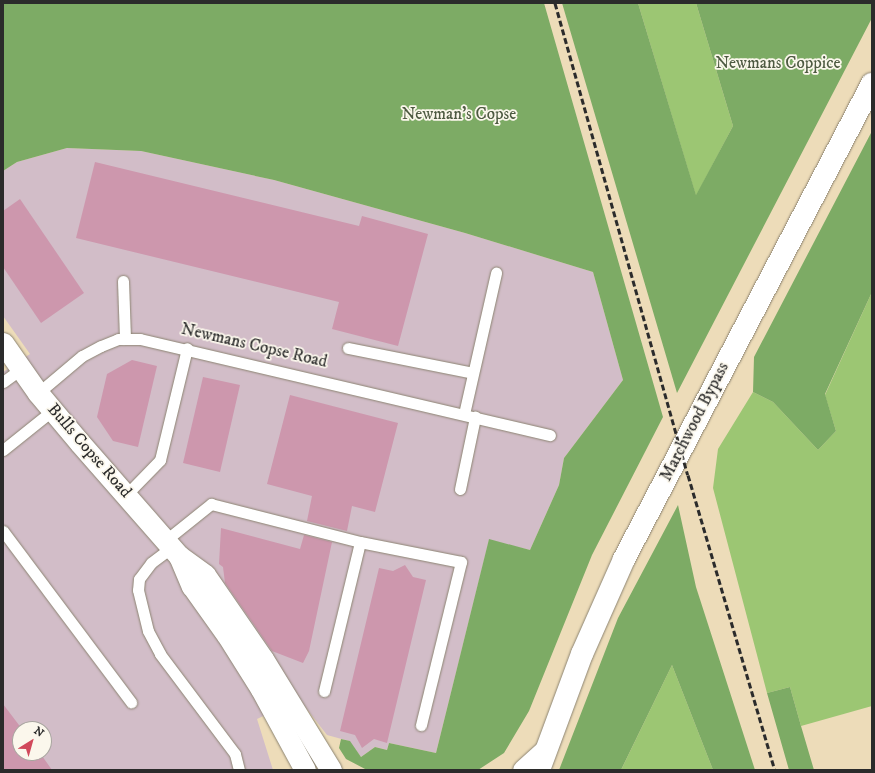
<!DOCTYPE html>
<html>
<head>
<meta charset="utf-8">
<style>
	body { margin:0 }
	#map { position:relative; width:875px; height:773px; overflow:hidden; background:#eddcb9; font-family:"IM FELL DW Pica",serif }
	div>[style] { position:absolute }
	[style*='--x'] { left:calc(var(--x)*1px); top:calc(var(--y)*1px); width:calc(var(--w)*1px); rotate:calc(var(--a)*1deg) }
	.industrial>* { inset:0; background:#d2bdc8 }
	.green>* { inset:0; background:#9cc673 }
	.forest>* { inset:0; background:#7dab65 }
	.building>* { inset:0; background:#cd97ad }
	.roads { filter:drop-shadow(0 0 1px #8c8472) drop-shadow(0 0 1px #8c8472) }
	.lane>* { height:11px; margin:-5.5px; padding:0 5.5px; transform-origin:5.5px; border-radius:5.5px; background:#fff }
	.street>* { height:21px; margin:-10.5px; padding:0 10.5px; transform-origin:10.5px; border-radius:10.5px; background:#fff }
	.primary>* { height:22px; margin:-11px; padding:0 11px; transform-origin:11px; border-radius:11px; background:#fff }
	.rail>* { height:3px; margin-top:-1.5px; transform-origin:0; background:repeating-linear-gradient(90deg,#2b2b2b 0 6px,transparent 0 9px) }
	span { translate:-50% -50%; white-space:nowrap; text-align:center; line-height:1.15; -webkit-text-stroke:3.5px #fbf7ec; paint-order:stroke }
	.park-label { font-size:17px; color:#4d5a41 }
	.street-label { font-size:17px; color:#2b2b2b }
	.frame { position:absolute; inset:0; border:4px solid #2b2b2b; pointer-events:none }
	.north { position:absolute; left:12px; top:721px; width:40px; height:40px; box-sizing:border-box; background:#fbf7ec; border:1px solid #a8a59f; border-radius:50%; rotate:37deg; font-size:11px; font-weight:700; line-height:16px; text-align:center; color:#2b2b2b }
	.north::after { content:''; display:block; margin:auto; width:14px; height:18px; background:#d1495b; clip-path:polygon(50% 0,100% 100%,50% 72%,0 100%) }
</style>
</head>
<body>
<div id="map">
	<div class="industrial">
		<div style="clip-path:polygon(evenodd,67px 148px,141px 151px,274px 180px,465px 233px,593px 272px,623px 380px,564px 458px,559px 485px,530px 550px,489px 540px,436px 753px,389px 743px,387px 750px,375px 747px,361px 757px,349px 741px,327px 735px,299px 699px,257px 719px,273px 770px,3px 770px,3px 372px,30px 354px,3px 316px,3px 171px,17px 162px,67px 148px,20px 729px,44px 729px,44px 753px,20px 753px,20px 729px)"></div>
	</div>
	<div class="green">
		<div style="clip-path:polygon(638px 3px,696px 3px,733px 126px,696px 196px)"></div>
		<div style="clip-path:polygon(872px 292px,872px 706px,801px 726px,790px 687px,767px 693px,713px 488px,718px 449px,753px 392px,773px 402px,818px 450px,836px 431px,825px 395px)"></div>
		<div style="clip-path:polygon(672px 665px,713px 770px,621px 770px,623px 766px)"></div>
	</div>
	<div class="forest">
		<div style="clip-path:polygon(3px 3px,544px 3px,663px 417px,592px 555px,529px 711px,504px 753px,478px 770px,367px 770px,346px 759px,339px 748px,341px 739px,350px 741px,361px 757px,375px 747px,387px 750px,389px 743px,436px 753px,489px 539px,530px 550px,559px 485px,564px 458px,623px 380px,593px 272px,465px 233px,274px 180px,141px 151px,67px 148px,17px 162px,3px 171px)"></div>
		<div style="clip-path:polygon(562px 3px,638px 3px,696px 195px,733px 126px,696px 3px,872px 3px,872px 18px,677px 393px)"></div>
		<div style="clip-path:polygon(872px 131px,872px 292px,825px 394px,836px 431px,818px 450px,773px 402px,753px 392px,754px 357px)"></div>
		<div style="clip-path:polygon(678px 505px,696px 587px,755px 770px,713px 770px,672px 665px,621px 770px,559px 770px,618px 618px)"></div>
		<div style="clip-path:polygon(790px 687px,801px 726px,814px 770px,789px 770px,767px 693px)"></div>
	</div>
	<div class="building">
		<div style="clip-path:polygon(95px 162px,359px 226px,362px 216px,428px 234px,398px 346px,332px 329px,339px 302px,76px 238px)"></div>
		<div style="clip-path:polygon(20px 199px,84px 293px,41px 323px,3px 267px,3px 211px)"></div>
		<div style="clip-path:polygon(132px 360px,157px 366px,138px 447px,113px 441px,97px 417px,107px 374px)"></div>
		<div style="clip-path:polygon(203px 377px,240px 385px,220px 472px,183px 463px)"></div>
		<div style="clip-path:polygon(290px 395px,398px 423px,375px 512px,352px 506px,347px 531px,307px 521px,312px 496px,267px 484px)"></div>
		<div style="clip-path:polygon(221px 528px,300px 549px,304px 535px,332px 542px,309px 651px,303px 663px,272px 651px,225px 583px,223px 567px,219px 564px)"></div>
		<div style="clip-path:polygon(405px 565px,413px 577px,426px 580px,387px 743px,374px 739px,362px 748px,355px 735px,340px 731px,379px 568px,393px 571px)"></div>
		<div style="clip-path:polygon(3px 704px,22px 729px,20px 753px,40px 753px,52px 770px,3px 770px)"></div>
	</div>
	<div class="roads">
		<div class="lane">
			<div style="--x:123;--y:281;--w:58;--a:88"></div>
			<div style="--x:348;--y:348;--w:127;--a:11.3"></div>
			<div style="--x:3;--y:382;--w:22;--a:-36"></div>
			<div style="--x:38;--y:393;--w:57;--a:-40.1"></div>
			<div style="--x:82;--y:356;--w:21;--a:-28"></div>
			<div style="--x:101;--y:346;--w:18;--a:-22"></div>
			<div style="--x:118;--y:339;--w:22;--a:0"></div>
			<div style="--x:140;--y:339;--w:421;--a:13.2"></div>
			<div style="--x:464;--y:414;--w:145;--a:-77.2"></div>
			<div style="--x:3;--y:450;--w:64;--a:-38.7"></div>
			<div style="--x:460;--y:489;--w:74;--a:-78.2"></div>
			<div style="--x:126;--y:495;--w:49;--a:-45.8"></div>
			<div style="--x:160;--y:460;--w:115;--a:-76.4"></div>
			<div style="--x:3;--y:531;--w:214;--a:53.2"></div>
			<div style="--x:166;--y:540;--w:58;--a:-38.7"></div>
			<div style="--x:211;--y:504;--w:154;--a:14.3"></div>
			<div style="--x:360;--y:542;--w:103;--a:11.2"></div>
			<div style="--x:461;--y:562;--w:168;--a:103.8"></div>
			<div style="--x:172;--y:547;--w:26;--a:143"></div>
			<div style="--x:151;--y:563;--w:20;--a:127"></div>
			<div style="--x:139;--y:579;--w:11;--a:95"></div>
			<div style="--x:138;--y:590;--w:42;--a:76.3"></div>
			<div style="--x:148;--y:631;--w:26;--a:62"></div>
			<div style="--x:160;--y:654;--w:125;--a:53.1"></div>
			<div style="--x:235;--y:754;--w:16;--a:76"></div>
			<div style="--x:324;--y:691;--w:153;--a:-76.4"></div>
		</div>
		<div class="street">
			<div style="--x:3;--y:343;--w:61;--a:55"></div>
			<div style="--x:38;--y:393;--w:65;--a:50"></div>
			<div style="--x:80;--y:443;--w:150;--a:48.8"></div>
			<div style="--x:179;--y:556;--w:32;--a:36"></div>
			<div style="--x:205;--y:575;--w:102;--a:55.4"></div>
			<div style="--x:263;--y:659;--w:130;--a:58.5"></div>
			<div style="--x:179;--y:556;--w:33;--a:67"></div>
			<div style="--x:192;--y:586;--w:60;--a:54.5"></div>
			<div style="--x:227;--y:635;--w:64;--a:57.8"></div>
			<div style="--x:261;--y:689;--w:92;--a:61.5"></div>
			<div style="--x:523;--y:770;--w:28;--a:-42"></div>
		</div>
		<div class="primary">
			<div style="--x:539;--y:770;--w:124;--a:-69.7"></div>
			<div style="--x:582;--y:654;--w:104;--a:-66.1"></div>
			<div style="--x:624;--y:559;--w:536;--a:-62.43"></div>
		</div>
	</div>
	<div class="rail">
		<div style="--x:555;--y:3;--w:490;--a:74.3"></div>
		<div style="--x:688;--y:475;--w:308;--a:73.6"></div>
	</div>
	<div class="park-label">
		<span style="left:778px;top:64px">Newmans Coppice</span>
		<span style="left:459px;top:115px">Newman's Copse</span>
	</div>
	<div class="street-label">
		<span style="left:254px;top:346px;rotate:13deg">Newmans Copse Road</span>
		<span style="left:695px;top:422px;rotate:-63deg">Marchwood Bypass</span>
		<span style="left:89px;top:451px;rotate:49deg">Bulls Copse Road</span>
	</div>
	<div class="frame"></div>
	<div class="north">N</div>
</div>
</body>
</html>
